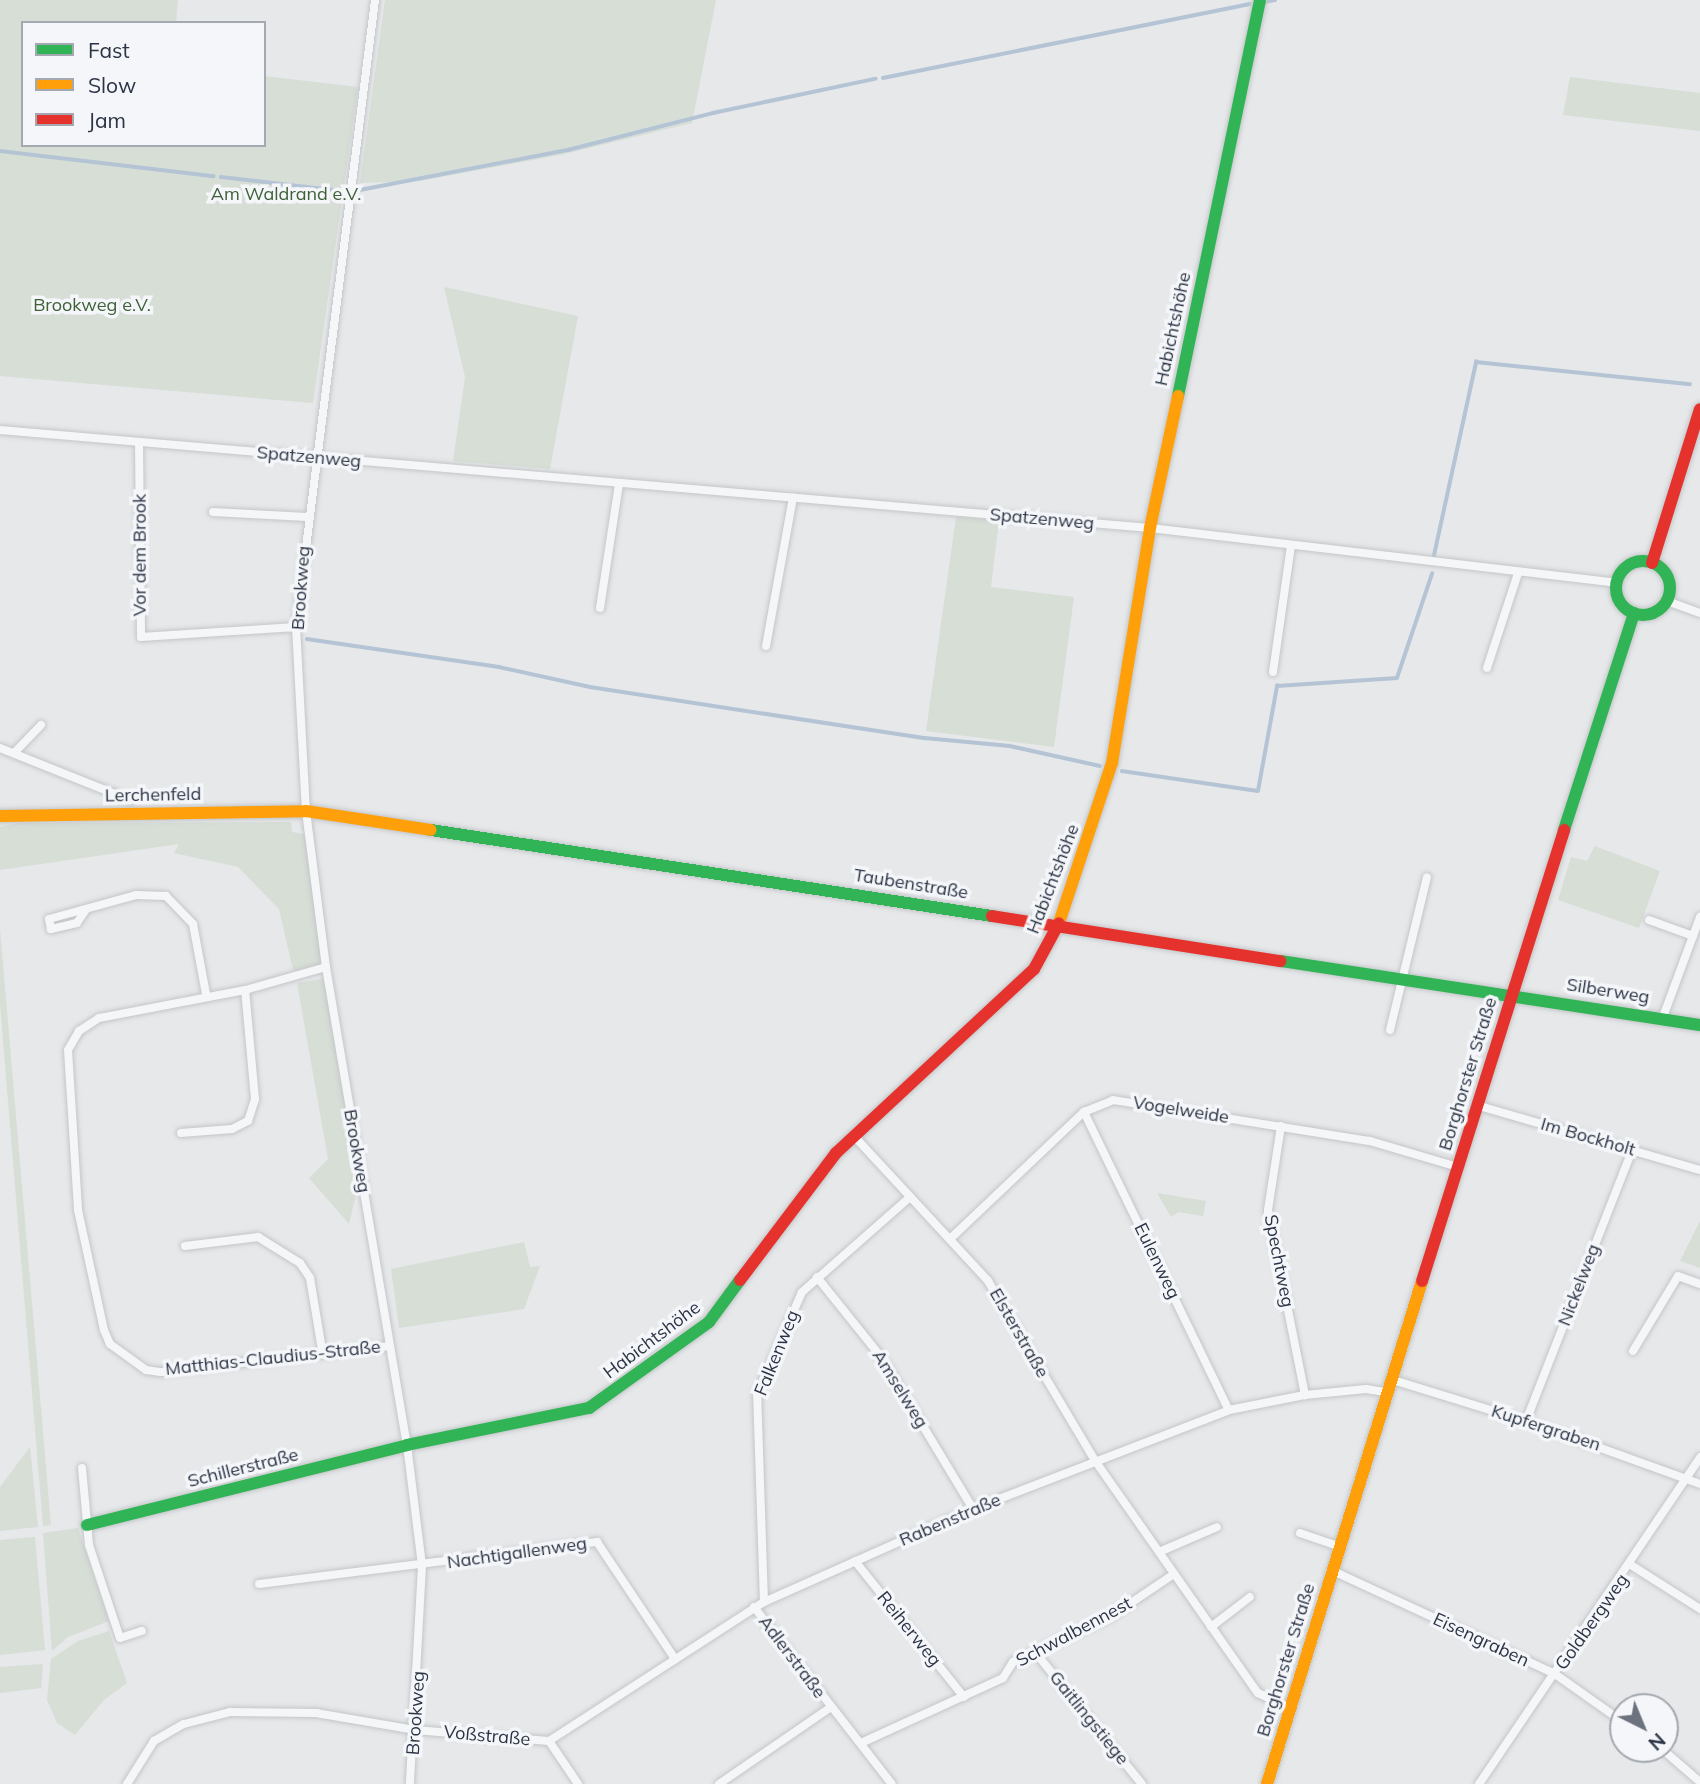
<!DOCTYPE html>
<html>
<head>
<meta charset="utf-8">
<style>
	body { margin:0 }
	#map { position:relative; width:1700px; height:1784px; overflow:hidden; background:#e6e8ea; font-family:Mulish,sans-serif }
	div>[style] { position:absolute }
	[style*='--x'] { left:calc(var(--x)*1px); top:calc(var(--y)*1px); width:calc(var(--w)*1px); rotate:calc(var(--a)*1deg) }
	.green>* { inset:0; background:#d6ded6 }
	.stream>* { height:3.5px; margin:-1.75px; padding:0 1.75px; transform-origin:1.75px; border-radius:1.75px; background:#b4c4d5 }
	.roads { filter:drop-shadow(0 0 2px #c4c6c8) drop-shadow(0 0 2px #c4c6c8) }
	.street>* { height:8px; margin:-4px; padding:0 4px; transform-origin:4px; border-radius:4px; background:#f5f6f7 }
	.fast>* { height:12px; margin:-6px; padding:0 6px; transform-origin:6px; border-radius:6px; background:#30b455 }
	.fast>.ring { margin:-6px; padding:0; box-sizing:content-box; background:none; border:12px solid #30b455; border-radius:50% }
	.slow>* { height:12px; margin:-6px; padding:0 6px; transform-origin:6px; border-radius:6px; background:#ff9f0a }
	.jam>* { height:12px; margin:-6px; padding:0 6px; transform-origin:6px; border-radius:6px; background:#e5322d }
	span { translate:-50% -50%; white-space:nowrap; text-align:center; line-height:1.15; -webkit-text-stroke:7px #f4f6f9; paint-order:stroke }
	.park-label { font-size:18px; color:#3f6138 }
	.street-label { font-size:18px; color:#2b3445 }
	.legend { position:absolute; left:21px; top:21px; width:245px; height:126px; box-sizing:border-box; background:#f4f6f9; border:2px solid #a4a8b1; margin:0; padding:9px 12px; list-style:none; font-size:21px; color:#2b3445 }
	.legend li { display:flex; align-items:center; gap:14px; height:35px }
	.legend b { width:35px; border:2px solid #a4a8b1 }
	.north { position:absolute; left:1609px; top:1693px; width:70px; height:70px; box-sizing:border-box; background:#f4f6f9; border:2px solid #a4a8b1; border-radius:50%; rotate:137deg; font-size:19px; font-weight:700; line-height:28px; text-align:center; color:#2b3445 }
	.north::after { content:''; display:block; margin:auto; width:24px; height:32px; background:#6c737f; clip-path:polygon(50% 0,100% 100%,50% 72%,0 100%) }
</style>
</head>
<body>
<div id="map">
	<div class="green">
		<div style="clip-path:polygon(0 0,178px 0,176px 23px,23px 23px,23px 145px,264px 145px,264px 76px,358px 87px,313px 403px,0 376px)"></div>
		<div style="clip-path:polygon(385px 0,716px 0,692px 123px,560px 155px,419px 181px,360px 183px)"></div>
		<div style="clip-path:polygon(1570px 77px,1700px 93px,1700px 131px,1563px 115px)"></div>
		<div style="clip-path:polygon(444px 287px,578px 316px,550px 469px,453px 461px,465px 377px)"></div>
		<div style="clip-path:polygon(956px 517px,999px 520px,991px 587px,1074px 597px,1054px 747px,926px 731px)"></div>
		<div style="clip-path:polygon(291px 822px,292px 832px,309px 835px,326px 967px,307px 972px,293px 970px,279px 909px,238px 867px,174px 853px,179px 844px,0 870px,0 827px,19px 823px)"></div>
		<div style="clip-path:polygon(1595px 846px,1660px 871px,1639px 928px,1558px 900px,1571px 857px,1587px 861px)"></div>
		<div style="clip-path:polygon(0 929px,51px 1525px,43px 1526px,0 1004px)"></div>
		<div style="clip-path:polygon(328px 978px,361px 1175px,349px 1224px,309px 1178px,328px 1159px,297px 983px)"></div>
		<div style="clip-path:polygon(1157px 1193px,1206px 1201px,1203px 1216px,1179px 1212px,1171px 1217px)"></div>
		<div style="clip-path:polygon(1700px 1221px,1700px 1268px,1680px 1261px)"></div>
		<div style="clip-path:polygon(524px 1242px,530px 1267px,540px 1266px,524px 1309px,399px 1328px,391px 1269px)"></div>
		<div style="clip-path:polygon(30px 1447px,38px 1527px,0 1531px,0 1487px)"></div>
		<div style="clip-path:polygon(78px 1528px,109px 1621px,68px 1637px,52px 1651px,43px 1533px)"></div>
		<div style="clip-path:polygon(35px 1537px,45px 1650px,0 1655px,0 1540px)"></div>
		<div style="clip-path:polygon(109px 1631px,127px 1683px,104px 1700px,75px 1735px,57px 1723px,47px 1700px,51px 1659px,78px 1641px)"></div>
		<div style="clip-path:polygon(43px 1664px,41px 1688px,0 1693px,0 1667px)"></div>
	</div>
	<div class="stream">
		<div style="--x:1264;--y:2;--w:11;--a:-10"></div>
		<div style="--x:883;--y:78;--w:374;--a:-11.4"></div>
		<div style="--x:0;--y:151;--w:215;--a:6.7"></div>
		<div style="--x:221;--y:177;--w:114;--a:6.6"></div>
		<div style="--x:360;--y:190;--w:212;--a:-10.9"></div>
		<div style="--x:568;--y:150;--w:150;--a:-14.3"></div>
		<div style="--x:713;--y:113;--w:166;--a:-11.9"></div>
		<div style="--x:1433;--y:560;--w:203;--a:-77.7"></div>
		<div style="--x:1476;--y:362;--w:215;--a:5.9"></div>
		<div style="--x:307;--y:639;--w:194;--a:8.3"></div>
		<div style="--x:499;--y:667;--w:93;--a:12.4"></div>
		<div style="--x:590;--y:687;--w:339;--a:8.7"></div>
		<div style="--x:925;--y:738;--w:85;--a:5.4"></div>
		<div style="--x:1010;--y:746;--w:92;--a:12.5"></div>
		<div style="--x:1122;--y:771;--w:137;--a:8.4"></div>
		<div style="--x:1258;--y:791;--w:107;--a:-79.7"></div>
		<div style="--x:1277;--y:686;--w:120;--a:-3.8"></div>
		<div style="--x:1397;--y:678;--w:110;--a:-71.4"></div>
	</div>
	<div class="roads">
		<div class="street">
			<div style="--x:375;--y:0;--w:632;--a:97.18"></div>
			<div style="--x:296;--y:627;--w:184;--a:86.9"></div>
			<div style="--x:306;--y:811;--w:157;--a:82.7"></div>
			<div style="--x:326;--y:967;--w:485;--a:80.4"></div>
			<div style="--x:407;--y:1445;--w:122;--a:82.9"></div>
			<div style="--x:422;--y:1566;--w:218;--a:93.2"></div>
			<div style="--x:0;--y:430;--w:1154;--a:4.87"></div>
			<div style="--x:1150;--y:528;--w:470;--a:6.7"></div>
			<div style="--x:139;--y:443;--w:194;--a:89.4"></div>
			<div style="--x:141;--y:637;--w:155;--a:-3.7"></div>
			<div style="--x:213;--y:512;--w:94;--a:3"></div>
			<div style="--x:1667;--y:601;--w:35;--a:20"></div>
			<div style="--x:600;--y:608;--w:125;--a:-81.3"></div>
			<div style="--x:766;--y:646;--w:151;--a:-79.7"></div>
			<div style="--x:1487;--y:668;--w:100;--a:-71.9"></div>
			<div style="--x:1273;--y:672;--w:128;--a:-81.9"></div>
			<div style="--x:0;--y:748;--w:140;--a:21.8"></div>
			<div style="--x:14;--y:753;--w:39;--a:-46"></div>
			<div style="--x:85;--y:911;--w:14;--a:124"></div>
			<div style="--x:77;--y:923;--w:27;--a:167"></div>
			<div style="--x:51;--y:929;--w:10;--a:-101"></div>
			<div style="--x:49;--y:919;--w:90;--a:-15.4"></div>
			<div style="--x:136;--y:895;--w:30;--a:2"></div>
			<div style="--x:166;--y:896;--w:39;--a:46"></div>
			<div style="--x:193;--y:924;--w:71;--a:79.5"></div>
			<div style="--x:1649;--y:920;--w:47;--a:20"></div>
			<div style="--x:326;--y:967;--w:84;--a:164.1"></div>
			<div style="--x:245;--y:990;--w:149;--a:169.1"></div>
			<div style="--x:99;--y:1018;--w:24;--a:147"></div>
			<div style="--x:79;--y:1031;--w:22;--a:120"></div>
			<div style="--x:68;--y:1050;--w:160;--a:86.4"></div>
			<div style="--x:78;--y:1210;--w:123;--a:77.8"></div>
			<div style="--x:104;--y:1330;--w:15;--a:67"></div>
			<div style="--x:110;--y:1344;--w:44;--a:35.8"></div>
			<div style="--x:146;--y:1370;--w:15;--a:8"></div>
			<div style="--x:161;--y:1372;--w:230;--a:-6.5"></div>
			<div style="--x:1663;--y:1017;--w:107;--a:-69.7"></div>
			<div style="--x:1390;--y:1030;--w:157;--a:-76.4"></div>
			<div style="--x:1476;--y:1105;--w:233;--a:16.2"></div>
			<div style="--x:1084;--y:1112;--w:331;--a:64.1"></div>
			<div style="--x:1281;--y:1126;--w:85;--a:98.8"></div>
			<div style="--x:1268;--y:1210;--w:189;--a:78.7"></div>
			<div style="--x:181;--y:1133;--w:51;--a:-4.5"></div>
			<div style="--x:232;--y:1129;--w:18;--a:-27"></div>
			<div style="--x:248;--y:1121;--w:23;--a:-72"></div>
			<div style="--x:255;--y:1099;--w:109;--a:-95.2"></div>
			<div style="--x:853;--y:1135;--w:199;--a:47.2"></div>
			<div style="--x:988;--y:1281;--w:211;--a:59.2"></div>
			<div style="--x:1096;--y:1462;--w:282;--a:55"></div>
			<div style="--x:1258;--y:1693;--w:35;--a:25"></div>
			<div style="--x:950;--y:1239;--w:185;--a:-43.5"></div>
			<div style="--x:1084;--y:1112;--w:31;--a:-22"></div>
			<div style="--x:1113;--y:1100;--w:260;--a:9.1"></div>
			<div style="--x:1370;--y:1141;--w:92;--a:16.5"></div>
			<div style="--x:185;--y:1246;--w:74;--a:-7"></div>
			<div style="--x:258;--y:1237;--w:49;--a:31.8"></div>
			<div style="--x:300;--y:1263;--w:18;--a:56"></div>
			<div style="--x:310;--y:1278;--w:73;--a:80.5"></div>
			<div style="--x:817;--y:1277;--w:104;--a:51.3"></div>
			<div style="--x:882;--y:1358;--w:176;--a:58.9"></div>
			<div style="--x:1633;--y:1351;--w:87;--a:-59"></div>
			<div style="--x:1678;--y:1276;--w:23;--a:20"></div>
			<div style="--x:1390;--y:1379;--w:142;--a:17.2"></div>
			<div style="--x:1526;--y:1421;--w:185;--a:19.9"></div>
			<div style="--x:1526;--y:1421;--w:291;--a:-68.6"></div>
			<div style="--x:82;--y:1468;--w:77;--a:84.8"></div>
			<div style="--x:89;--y:1545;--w:98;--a:71.6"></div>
			<div style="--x:120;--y:1638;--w:23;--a:-18"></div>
			<div style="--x:1300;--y:1533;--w:40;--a:18.9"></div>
			<div style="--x:1159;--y:1552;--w:63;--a:-23.3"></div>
			<div style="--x:855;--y:1561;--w:174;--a:51.3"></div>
			<div style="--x:1631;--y:1565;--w:82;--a:32.5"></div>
			<div style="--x:1331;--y:1570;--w:247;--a:24.9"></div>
			<div style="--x:1555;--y:1674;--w:83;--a:35.2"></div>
			<div style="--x:259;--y:1584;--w:341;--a:-7.1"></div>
			<div style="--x:597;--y:1542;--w:141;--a:56.3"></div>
			<div style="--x:764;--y:1602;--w:207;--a:-91.9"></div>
			<div style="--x:757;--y:1395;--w:112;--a:-66.4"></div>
			<div style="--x:802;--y:1292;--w:144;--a:-41.3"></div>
			<div style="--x:754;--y:1607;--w:224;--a:52.1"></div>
			<div style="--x:1211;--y:1627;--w:49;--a:-37.6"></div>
			<div style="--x:1035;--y:1652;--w:170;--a:51"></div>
			<div style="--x:549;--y:1741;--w:256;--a:-32.9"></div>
			<div style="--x:764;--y:1602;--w:229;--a:-24"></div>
			<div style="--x:973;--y:1509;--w:274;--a:-21.1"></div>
			<div style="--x:1229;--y:1410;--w:77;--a:-11.2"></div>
			<div style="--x:1305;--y:1395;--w:61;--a:-5.6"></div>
			<div style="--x:1366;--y:1389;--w:20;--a:9"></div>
			<div style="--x:549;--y:1741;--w:52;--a:56"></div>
			<div style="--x:861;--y:1743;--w:156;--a:-24.6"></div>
			<div style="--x:1003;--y:1678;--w:19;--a:-58"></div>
			<div style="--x:1013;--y:1662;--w:107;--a:-24.9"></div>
			<div style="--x:1110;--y:1617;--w:77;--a:-33.9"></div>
			<div style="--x:1662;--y:1749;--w:50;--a:41"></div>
			<div style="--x:127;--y:1784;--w:51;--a:-57.9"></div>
			<div style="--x:154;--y:1741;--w:34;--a:-30"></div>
			<div style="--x:184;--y:1724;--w:48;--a:-14.6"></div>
			<div style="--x:230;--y:1712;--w:86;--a:0.7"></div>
			<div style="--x:316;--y:1713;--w:100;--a:9.7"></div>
			<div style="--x:415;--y:1730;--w:134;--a:4.7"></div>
			<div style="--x:719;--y:1784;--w:136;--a:-34.5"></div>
			<div style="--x:1479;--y:1784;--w:395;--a:-55.9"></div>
		</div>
		<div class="fast">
			<div style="--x:1178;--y:396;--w:404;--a:-78.3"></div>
			<div class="ring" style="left:1616px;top:561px;width:42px;height:42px"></div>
			<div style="--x:431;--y:830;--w:568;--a:8.72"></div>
			<div style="--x:1564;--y:830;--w:228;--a:-72.1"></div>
			<div style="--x:1281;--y:961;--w:424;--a:8.7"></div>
			<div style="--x:87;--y:1525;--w:330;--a:-14"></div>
			<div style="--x:407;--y:1445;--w:186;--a:-11.5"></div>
			<div style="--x:589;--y:1408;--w:148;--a:-35.6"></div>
			<div style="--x:709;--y:1322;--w:52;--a:-53.6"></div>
		</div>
		<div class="slow">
			<div style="--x:0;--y:816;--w:306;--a:-0.9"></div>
			<div style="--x:306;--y:811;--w:126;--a:8.6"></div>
			<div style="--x:1059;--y:923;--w:169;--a:-71.7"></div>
			<div style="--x:1112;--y:763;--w:238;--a:-80.8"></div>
			<div style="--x:1150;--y:528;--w:135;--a:-78"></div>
			<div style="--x:1267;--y:1784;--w:526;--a:-72.87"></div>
		</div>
		<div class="jam">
			<div style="--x:1652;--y:563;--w:161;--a:-72.7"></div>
			<div style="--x:992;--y:916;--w:292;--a:8.9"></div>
			<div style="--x:740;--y:1280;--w:159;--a:-52.9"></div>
			<div style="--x:836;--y:1153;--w:270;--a:-42.9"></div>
			<div style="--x:1034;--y:969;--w:52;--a:-61.5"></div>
			<div style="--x:1422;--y:1281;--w:473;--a:-72.5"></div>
		</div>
	</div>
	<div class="park-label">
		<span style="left:286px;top:194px">Am Waldrand e.V.</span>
		<span style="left:92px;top:305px">Brookweg e.V.</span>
	</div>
	<div class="street-label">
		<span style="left:1173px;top:329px;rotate:-78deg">Habichtshöhe</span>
		<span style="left:309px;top:457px;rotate:5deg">Spatzenweg</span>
		<span style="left:1042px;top:519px;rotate:5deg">Spatzenweg</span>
		<span style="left:140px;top:555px;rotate:-90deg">Vor dem Brook</span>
		<span style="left:301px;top:588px;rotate:-86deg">Brookweg</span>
		<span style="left:153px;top:795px;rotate:-1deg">Lerchenfeld</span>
		<span style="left:1053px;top:879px;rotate:-69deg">Habichtshöhe</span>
		<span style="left:911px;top:884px;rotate:9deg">Taubenstraße</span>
		<span style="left:1608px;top:991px;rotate:9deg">Silberweg</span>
		<span style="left:1468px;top:1074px;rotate:-73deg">Borghorster Straße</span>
		<span style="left:1181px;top:1110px;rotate:9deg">Vogelweide</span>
		<span style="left:1588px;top:1137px;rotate:16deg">Im Bockholt</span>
		<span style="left:357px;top:1151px;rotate:80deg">Brookweg</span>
		<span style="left:1157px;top:1261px;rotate:64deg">Eulenweg</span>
		<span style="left:1279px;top:1261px;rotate:79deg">Spechtweg</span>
		<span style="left:1579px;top:1285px;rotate:-69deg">Nickelweg</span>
		<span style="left:1019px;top:1333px;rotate:60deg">Elsterstraße</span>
		<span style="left:652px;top:1340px;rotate:-37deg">Habichtshöhe</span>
		<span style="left:777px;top:1353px;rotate:-68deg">Falkenweg</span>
		<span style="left:273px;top:1358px;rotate:-6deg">Matthias-Claudius-Straße</span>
		<span style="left:900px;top:1389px;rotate:58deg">Amselweg</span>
		<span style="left:1546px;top:1428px;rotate:18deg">Kupfergraben</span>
		<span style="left:243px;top:1468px;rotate:-14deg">Schillerstraße</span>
		<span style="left:950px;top:1520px;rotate:-23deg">Rabenstraße</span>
		<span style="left:517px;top:1553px;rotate:-8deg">Nachtigallenweg</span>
		<span style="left:1592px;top:1622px;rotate:-55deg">Goldbergweg</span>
		<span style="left:909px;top:1629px;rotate:51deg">Reiherweg</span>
		<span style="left:1074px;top:1632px;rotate:-28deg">Schwalbennest</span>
		<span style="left:1481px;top:1640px;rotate:25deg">Eisengraben</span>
		<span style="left:792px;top:1657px;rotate:53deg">Adlerstraße</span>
		<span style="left:1286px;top:1660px;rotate:-73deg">Borghorster Straße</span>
		<span style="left:416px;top:1713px;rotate:-86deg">Brookweg</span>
		<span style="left:1089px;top:1718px;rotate:51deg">Gaitlingstiege</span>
		<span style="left:487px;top:1736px;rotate:5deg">Voßstraße</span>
	</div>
	<ul class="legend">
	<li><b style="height:9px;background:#30b455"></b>Fast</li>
	<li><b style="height:9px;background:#ff9f0a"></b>Slow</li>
	<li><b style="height:9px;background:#e5322d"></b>Jam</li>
	</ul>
	<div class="north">N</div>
</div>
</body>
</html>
